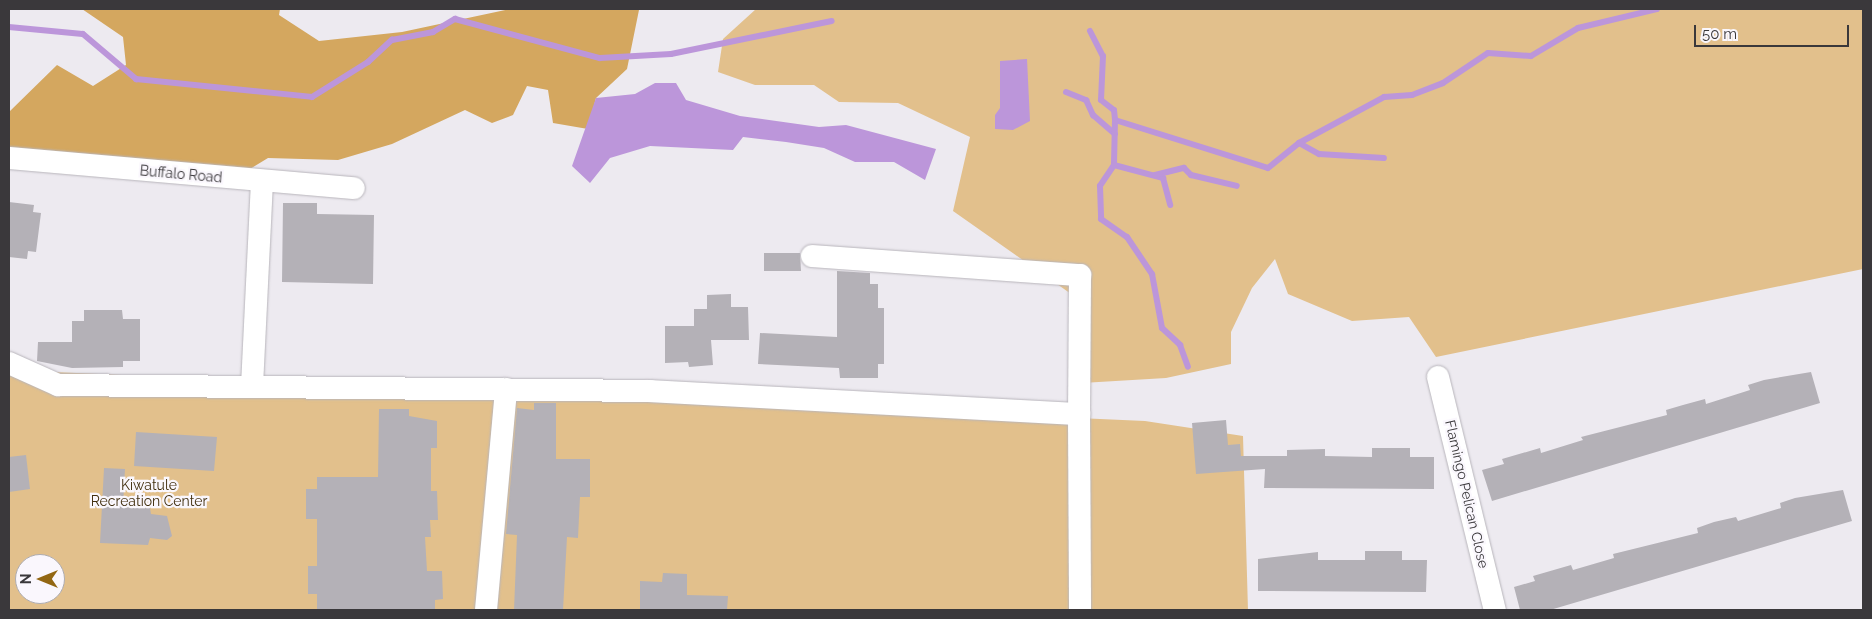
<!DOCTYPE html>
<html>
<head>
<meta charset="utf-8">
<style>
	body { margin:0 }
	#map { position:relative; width:1872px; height:619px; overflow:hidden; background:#edeaf0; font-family:Raleway,sans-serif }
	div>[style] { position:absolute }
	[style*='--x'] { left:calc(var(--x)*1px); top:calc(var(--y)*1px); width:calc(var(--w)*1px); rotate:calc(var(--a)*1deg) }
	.green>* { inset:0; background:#e2c08c }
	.forest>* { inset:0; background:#d4a75f }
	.water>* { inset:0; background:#bc96da }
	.stream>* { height:6px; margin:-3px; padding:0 3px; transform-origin:3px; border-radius:3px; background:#bc96da }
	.building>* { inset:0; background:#b4b1b7 }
	.roads { filter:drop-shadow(0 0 1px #b8b5bb) drop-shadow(0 0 1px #b8b5bb) }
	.street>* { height:22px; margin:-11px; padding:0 11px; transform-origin:11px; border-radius:11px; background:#fff }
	span { translate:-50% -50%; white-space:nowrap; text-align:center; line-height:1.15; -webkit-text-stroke:4.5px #faf7fd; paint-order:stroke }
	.street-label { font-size:14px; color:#3a383b }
	.park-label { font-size:14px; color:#412f0f }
	.frame { position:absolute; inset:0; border:10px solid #3a383b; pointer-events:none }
	.north { position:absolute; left:15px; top:554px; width:50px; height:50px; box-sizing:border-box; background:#faf7fd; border:1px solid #adabaf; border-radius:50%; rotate:270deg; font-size:14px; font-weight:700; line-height:20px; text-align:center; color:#3a383b }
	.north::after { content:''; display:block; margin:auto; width:18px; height:22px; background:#936713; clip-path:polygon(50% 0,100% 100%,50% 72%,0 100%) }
	.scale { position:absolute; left:1694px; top:25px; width:155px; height:22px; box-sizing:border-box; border:2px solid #3a383b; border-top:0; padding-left:6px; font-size:15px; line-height:18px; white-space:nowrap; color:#3a383b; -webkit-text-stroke:4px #faf7fd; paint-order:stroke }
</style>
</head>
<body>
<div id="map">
	<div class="green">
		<div style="clip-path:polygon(756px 9px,1863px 9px,1863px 269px,1436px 357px,1409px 317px,1352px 321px,1288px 294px,1275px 259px,1252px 288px,1231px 332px,1231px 364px,1166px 378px,1082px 383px,1074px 296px,953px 211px,970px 137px,898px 103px,839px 102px,814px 85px,755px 85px,718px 72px,723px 39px)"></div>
		<div style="clip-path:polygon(evenodd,9px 370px,1145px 421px,1243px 436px,1248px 610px,9px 610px,9px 370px,25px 564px,55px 564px,55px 594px,25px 594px,25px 564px)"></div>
	</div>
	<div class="forest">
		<div style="clip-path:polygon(82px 9px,280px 9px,279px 15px,319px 41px,402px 32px,510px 9px,639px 10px,627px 69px,596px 98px,588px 129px,553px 123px,548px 90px,527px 86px,513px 115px,492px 123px,465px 110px,392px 144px,338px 160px,268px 158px,250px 169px,9px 152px,9px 112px,57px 65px,93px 86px,126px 65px,123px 37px)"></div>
	</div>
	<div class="water">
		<div style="clip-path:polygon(1027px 59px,1030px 121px,1013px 130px,995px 129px,995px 115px,1000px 108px,1000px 61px)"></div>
		<div style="clip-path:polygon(655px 83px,676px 83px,686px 100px,740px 116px,819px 127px,846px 125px,936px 149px,925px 180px,894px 162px,855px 162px,824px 148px,786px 142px,743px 137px,733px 150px,650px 146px,610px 158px,590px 183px,572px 166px,596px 98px,635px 94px)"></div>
	</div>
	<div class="stream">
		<div style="--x:9;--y:27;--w:74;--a:5.4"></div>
		<div style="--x:83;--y:34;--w:70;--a:40.3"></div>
		<div style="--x:136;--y:79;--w:177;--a:5.8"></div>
		<div style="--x:312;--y:97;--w:66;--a:-32"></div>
		<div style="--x:368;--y:62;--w:33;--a:-43"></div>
		<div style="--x:392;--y:40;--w:42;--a:-11"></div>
		<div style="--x:433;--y:32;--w:26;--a:-31"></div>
		<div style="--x:455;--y:19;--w:150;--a:15.1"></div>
		<div style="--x:600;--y:58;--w:71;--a:-3.2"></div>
		<div style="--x:671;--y:54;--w:164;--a:-11.6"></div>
		<div style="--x:1090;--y:31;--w:28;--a:63"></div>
		<div style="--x:1103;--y:56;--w:44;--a:92.6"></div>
		<div style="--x:1101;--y:100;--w:16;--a:38"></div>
		<div style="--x:1114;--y:110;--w:10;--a:84"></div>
		<div style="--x:1115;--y:120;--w:160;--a:17.4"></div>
		<div style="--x:1268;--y:168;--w:40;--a:-39"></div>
		<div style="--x:1299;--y:143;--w:97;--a:-28.4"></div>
		<div style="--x:1384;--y:97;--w:28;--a:-4"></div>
		<div style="--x:1412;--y:95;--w:33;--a:-21"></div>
		<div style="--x:1443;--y:83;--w:54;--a:-33.7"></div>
		<div style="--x:1488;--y:53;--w:43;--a:4"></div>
		<div style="--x:1531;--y:56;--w:55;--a:-30.8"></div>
		<div style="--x:1578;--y:28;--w:81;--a:-13.5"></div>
		<div style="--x:1066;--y:92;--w:22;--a:22"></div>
		<div style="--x:1086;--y:100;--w:17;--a:65"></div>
		<div style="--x:1093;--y:115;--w:29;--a:41"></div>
		<div style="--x:1115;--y:120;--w:45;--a:91.3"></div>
		<div style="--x:1114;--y:165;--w:51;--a:14.9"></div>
		<div style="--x:1163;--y:178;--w:28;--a:75"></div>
		<div style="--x:1299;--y:143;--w:23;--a:29"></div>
		<div style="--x:1319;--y:154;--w:65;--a:3.5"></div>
		<div style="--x:1114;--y:165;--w:25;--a:124"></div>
		<div style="--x:1100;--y:186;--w:33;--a:88"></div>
		<div style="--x:1101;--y:219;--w:32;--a:35"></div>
		<div style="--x:1127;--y:237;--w:45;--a:56"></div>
		<div style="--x:1152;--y:274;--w:55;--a:79.5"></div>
		<div style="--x:1162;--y:328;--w:25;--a:43"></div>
		<div style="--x:1180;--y:345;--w:23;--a:70"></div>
		<div style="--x:1155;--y:175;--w:30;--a:-14"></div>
		<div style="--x:1184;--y:168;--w:10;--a:45"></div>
		<div style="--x:1191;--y:175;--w:47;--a:13.4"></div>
	</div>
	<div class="building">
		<div style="clip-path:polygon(9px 202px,34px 205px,33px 212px,41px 213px,36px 252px,28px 251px,27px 259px,9px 257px)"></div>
		<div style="clip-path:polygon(283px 203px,317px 203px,317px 214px,374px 215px,373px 284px,282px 282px)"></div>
		<div style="clip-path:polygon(764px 253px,800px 253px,801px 271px,764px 271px)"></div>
		<div style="clip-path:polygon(837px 271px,870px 273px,870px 284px,878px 284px,878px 308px,884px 308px,884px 364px,878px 364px,878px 378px,840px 378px,839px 368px,758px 364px,760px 333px,837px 337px)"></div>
		<div style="clip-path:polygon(731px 294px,731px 307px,748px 307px,749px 340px,711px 340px,713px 365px,689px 367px,688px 362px,665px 363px,665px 326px,694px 326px,694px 309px,707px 309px,707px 295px)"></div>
		<div style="clip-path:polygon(84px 310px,122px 310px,123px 319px,140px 319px,140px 361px,123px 361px,123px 367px,72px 368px,37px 361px,38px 342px,72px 342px,72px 321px,84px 321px)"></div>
		<div style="clip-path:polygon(1811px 372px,1820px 403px,1492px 501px,1482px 470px,1504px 464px,1502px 459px,1540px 448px,1541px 453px,1583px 440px,1581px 437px,1667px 415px,1666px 410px,1683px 405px,1705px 399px,1706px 404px,1750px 390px,1748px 385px,1764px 380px)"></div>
		<div style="clip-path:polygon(534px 403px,556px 403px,556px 459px,590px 459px,590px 497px,580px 497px,578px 538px,567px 537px,563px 610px,514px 610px,517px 535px,506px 534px,517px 408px,534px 410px)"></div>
		<div style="clip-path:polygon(379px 409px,409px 409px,409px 416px,437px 421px,437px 448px,431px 448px,431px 491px,437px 491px,438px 520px,430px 520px,431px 537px,425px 537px,427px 571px,442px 571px,443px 599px,435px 600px,435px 610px,317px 610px,317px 594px,308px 594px,308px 566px,317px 566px,317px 519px,306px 519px,306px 489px,317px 489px,317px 477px,378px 477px)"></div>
		<div style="clip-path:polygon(1226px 420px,1228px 445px,1240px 444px,1241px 456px,1287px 456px,1287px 450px,1325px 449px,1325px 456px,1372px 457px,1372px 448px,1410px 448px,1410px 457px,1434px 457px,1434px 489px,1264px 488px,1265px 469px,1196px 474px,1192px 423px)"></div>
		<div style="clip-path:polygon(136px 432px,217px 437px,214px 471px,134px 466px)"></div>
		<div style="clip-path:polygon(26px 455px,30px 489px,9px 492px,9px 457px)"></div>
		<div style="clip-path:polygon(104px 468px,125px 469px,123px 507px,150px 508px,151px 514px,167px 516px,172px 536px,167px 540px,150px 538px,148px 545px,100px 543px)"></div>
		<div style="clip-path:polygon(1843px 490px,1852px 521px,1550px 610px,1520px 610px,1514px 587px,1535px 581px,1533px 576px,1571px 565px,1573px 570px,1614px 558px,1613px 554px,1698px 533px,1697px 528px,1714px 522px,1736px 517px,1738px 521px,1781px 508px,1780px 503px,1795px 498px)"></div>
		<div style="clip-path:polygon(1365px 551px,1402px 551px,1402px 560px,1427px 560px,1426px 592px,1258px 591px,1258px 559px,1318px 552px,1318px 560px,1365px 560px)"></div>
		<div style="clip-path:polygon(663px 573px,687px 574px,687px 595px,728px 596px,727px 610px,640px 610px,640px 581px,662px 582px)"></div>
	</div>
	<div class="roads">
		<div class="street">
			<div style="--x:9;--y:158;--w:346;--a:5"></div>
			<div style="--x:812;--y:256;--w:269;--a:4.1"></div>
			<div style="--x:1080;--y:275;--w:139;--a:90.4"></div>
			<div style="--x:9;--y:363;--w:54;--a:24.2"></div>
			<div style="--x:58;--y:385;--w:592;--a:0.58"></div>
			<div style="--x:650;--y:391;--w:430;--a:3.1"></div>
			<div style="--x:1079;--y:414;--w:196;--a:89.7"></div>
			<div style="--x:1438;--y:377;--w:240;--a:76.3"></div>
			<div style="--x:252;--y:386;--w:205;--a:-87.2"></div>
			<div style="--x:486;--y:610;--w:222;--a:-84.8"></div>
		</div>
	</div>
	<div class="street-label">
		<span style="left:181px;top:174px;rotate:5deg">Buffalo Road</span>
		<span style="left:1467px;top:494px;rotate:77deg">Flamingo Pelican Close</span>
	</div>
	<div class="park-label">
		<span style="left:149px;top:493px">Kiwatule<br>Recreation Center</span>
	</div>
	<div class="frame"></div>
	<div class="north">N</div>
	<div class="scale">50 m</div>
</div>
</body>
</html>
